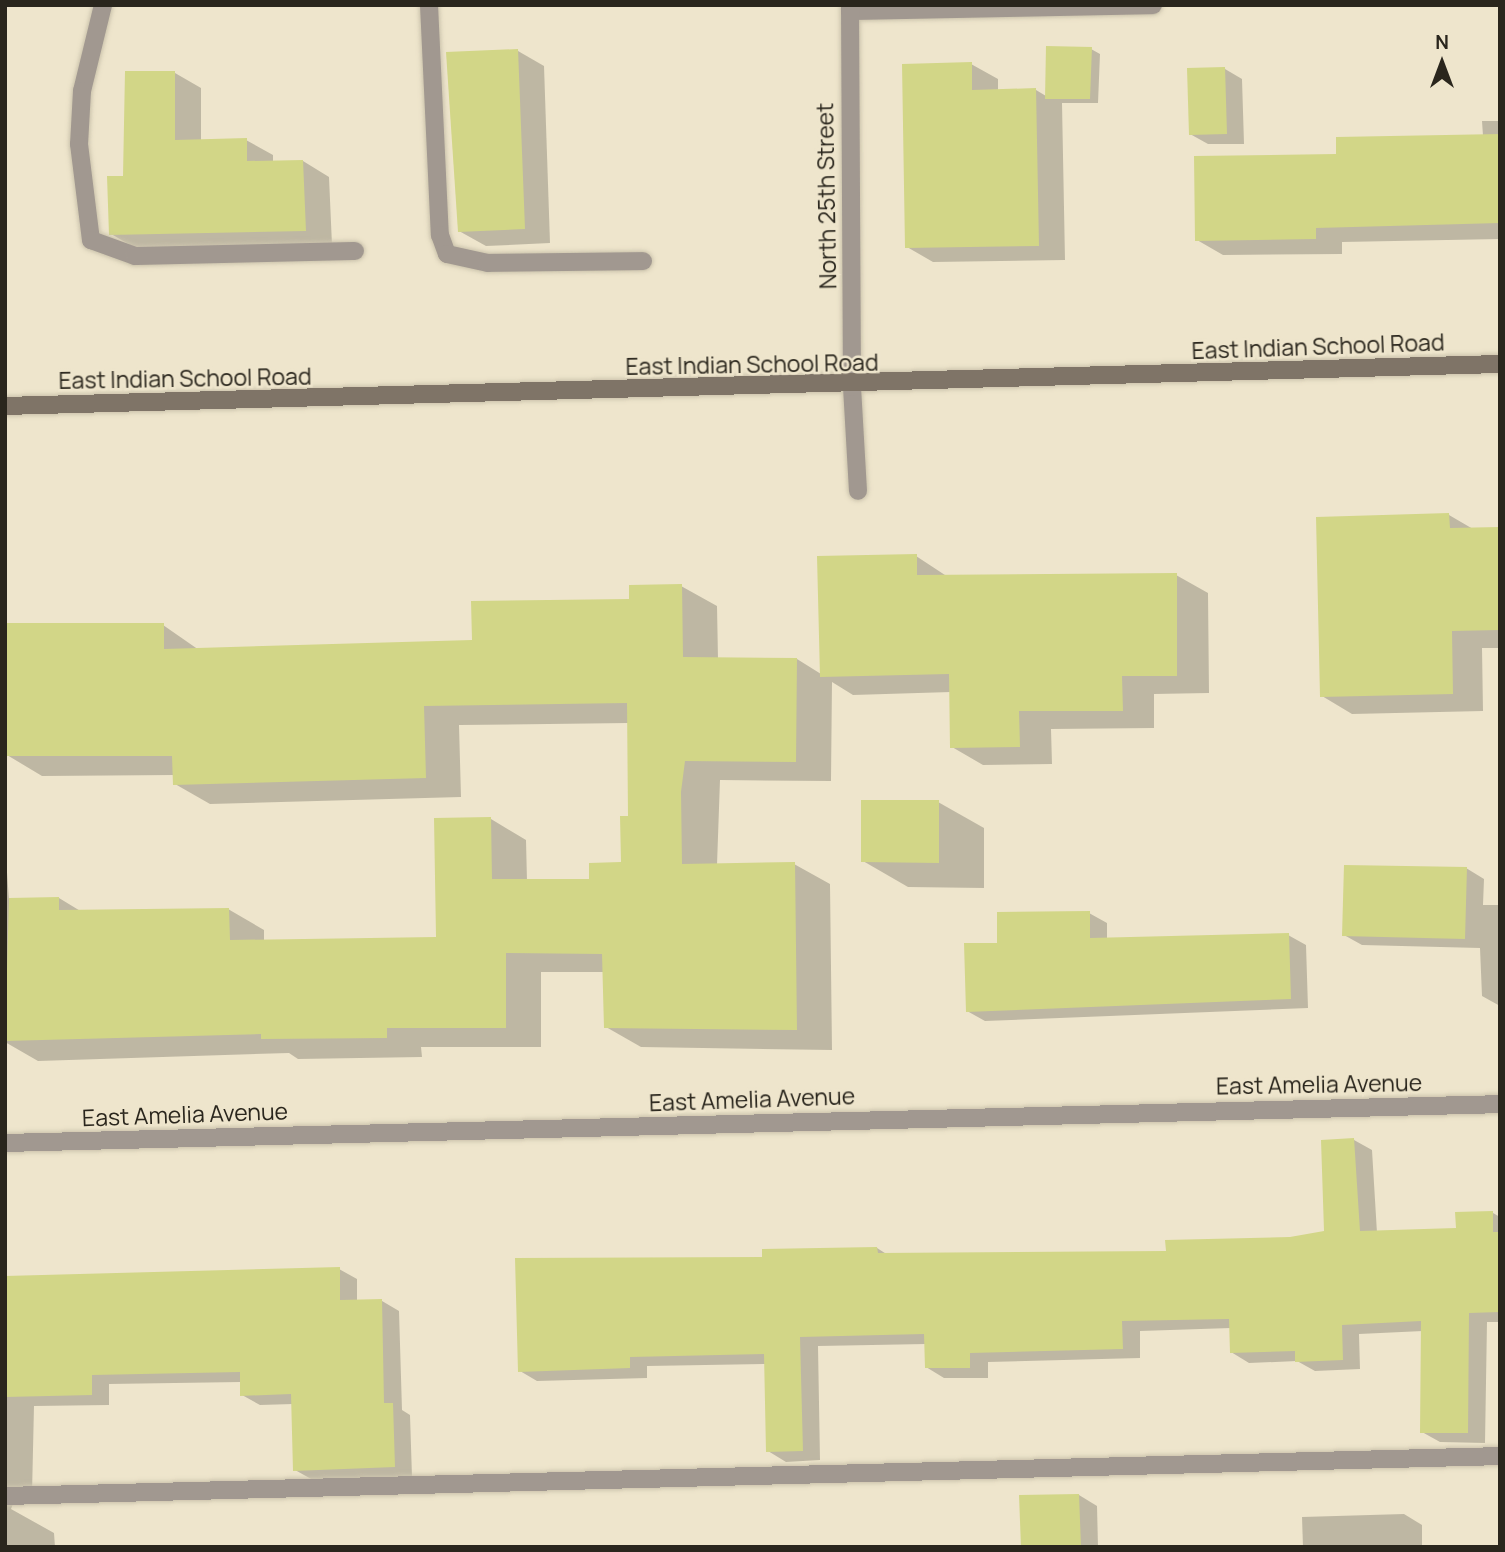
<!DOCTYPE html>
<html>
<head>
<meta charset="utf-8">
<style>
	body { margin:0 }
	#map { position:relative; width:1505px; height:1552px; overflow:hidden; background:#eee5cc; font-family:Manrope,sans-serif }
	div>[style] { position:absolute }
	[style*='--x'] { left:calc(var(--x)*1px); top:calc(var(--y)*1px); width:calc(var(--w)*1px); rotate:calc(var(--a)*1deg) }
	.shadow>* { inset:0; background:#0003 }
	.building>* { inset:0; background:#d2d687 }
	.roads { filter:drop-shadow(0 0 2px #cbc3ac) drop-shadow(0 0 2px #cbc3ac) }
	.lane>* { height:18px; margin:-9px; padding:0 9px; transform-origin:9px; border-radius:9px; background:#a19890 }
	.street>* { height:18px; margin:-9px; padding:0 9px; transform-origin:9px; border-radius:9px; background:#a19890 }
	.secondary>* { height:18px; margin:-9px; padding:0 9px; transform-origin:9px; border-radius:9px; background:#7f7467 }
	span { translate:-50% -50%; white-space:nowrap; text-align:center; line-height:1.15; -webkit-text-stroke:5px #eee5cc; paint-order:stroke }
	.street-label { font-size:23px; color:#2a261d }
	.frame { position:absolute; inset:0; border:7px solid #2a261d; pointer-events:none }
	.north { position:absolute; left:1407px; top:28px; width:70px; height:70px; -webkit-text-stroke:5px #eee5cc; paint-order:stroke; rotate:0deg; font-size:19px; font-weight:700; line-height:28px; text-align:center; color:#2a261d }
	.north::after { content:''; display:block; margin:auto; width:24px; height:32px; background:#2a261d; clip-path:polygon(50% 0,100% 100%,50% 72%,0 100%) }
</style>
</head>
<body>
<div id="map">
	<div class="shadow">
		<div style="clip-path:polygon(5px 5px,33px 5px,33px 6px,5px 7px)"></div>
		<div style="clip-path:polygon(1091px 49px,1100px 54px,1098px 103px,1062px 103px,1065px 260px,933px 262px,907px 247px,971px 64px,998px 79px,998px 91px,1036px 90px,1046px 96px)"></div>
		<div style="clip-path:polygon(518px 51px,544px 66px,550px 243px,486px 246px,459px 231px)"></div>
		<div style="clip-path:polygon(1225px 69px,1242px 79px,1244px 144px,1208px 144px,1190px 134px)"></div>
		<div style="clip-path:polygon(175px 73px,201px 88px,201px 141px,246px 140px,273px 155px,273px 162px,303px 161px,329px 177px,332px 245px,137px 249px,111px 234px,124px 178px)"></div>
		<div style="clip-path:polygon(1482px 121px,1500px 121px,1500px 239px,1342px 242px,1342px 254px,1223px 255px,1197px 240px,1338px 155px,1483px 136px)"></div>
		<div style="clip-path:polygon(1449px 515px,1473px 529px,1500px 528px,1500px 648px,1482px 648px,1483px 711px,1352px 714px,1322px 696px)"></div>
		<div style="clip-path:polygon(916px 556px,948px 577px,1176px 575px,1208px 593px,1209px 693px,1154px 694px,1154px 728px,1051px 729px,1052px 764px,983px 765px,952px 747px,951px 692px,853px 695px,832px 682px,831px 781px,720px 780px,717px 865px,794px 864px,830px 884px,832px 1050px,641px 1047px,606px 1027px,604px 972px,541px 972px,541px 1047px,421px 1047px,422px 1057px,298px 1059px,289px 1053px,38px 1061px,5px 1042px,5px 844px,9px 900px,59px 898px,82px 912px,228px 909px,264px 930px,264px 941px,438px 939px,491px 819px,526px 840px,527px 881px,591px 881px,623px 863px,630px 817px,629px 723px,459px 725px,461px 797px,210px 804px,175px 784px,175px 775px,42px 776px,7px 755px,163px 625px,199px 650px,473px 642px,681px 586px,717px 606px,718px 659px,797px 659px,821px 674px)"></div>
		<div style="clip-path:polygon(938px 802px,984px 828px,984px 888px,908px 887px,863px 861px)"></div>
		<div style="clip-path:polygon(1466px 868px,1484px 879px,1483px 905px,1500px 905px,1500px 1006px,1482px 996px,1480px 948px,1362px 945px,1344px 935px)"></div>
		<div style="clip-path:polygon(1089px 913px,1107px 923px,1107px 940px,1288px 935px,1306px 945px,1308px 1008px,985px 1021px,967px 1011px,999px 944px)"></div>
		<div style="clip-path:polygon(1354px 1140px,1372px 1150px,1377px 1233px,1458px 1230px,1493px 1213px,1500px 1217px,1500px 1322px,1487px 1322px,1485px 1443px,1440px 1442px,1422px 1432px,1423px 1331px,1359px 1334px,1360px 1369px,1315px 1371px,1297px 1361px,1249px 1363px,1231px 1352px,1231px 1328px,1140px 1331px,1140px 1358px,988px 1362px,988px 1378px,944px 1378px,926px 1367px,926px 1344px,818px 1346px,820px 1460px,786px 1462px,768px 1451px,766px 1364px,647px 1366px,647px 1378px,537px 1381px,520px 1371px,764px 1259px,877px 1248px,888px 1255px,1168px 1253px,1326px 1233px)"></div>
		<div style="clip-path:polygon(339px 1269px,357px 1279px,357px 1301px,382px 1301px,399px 1311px,402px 1410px,410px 1415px,412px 1477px,313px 1480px,295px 1470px,293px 1404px,260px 1405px,242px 1395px,241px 1382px,109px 1384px,109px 1405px,34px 1406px,32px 1494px,16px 1496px,11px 1509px,54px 1533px,55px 1547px,5px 1547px,5px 1278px)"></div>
		<div style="clip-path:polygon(1079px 1495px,1097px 1506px,1098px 1547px,1023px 1547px)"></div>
		<div style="clip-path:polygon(1404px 1514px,1422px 1525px,1422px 1547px,1303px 1547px,1302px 1517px)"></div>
	</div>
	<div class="building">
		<div style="clip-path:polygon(1046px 46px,1092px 47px,1090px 99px,1045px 99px)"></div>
		<div style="clip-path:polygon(518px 49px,525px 229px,458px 232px,446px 52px)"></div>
		<div style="clip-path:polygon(972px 62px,972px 90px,1036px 88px,1039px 246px,905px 248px,902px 64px)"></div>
		<div style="clip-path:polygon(1225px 67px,1227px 134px,1189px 135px,1187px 68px)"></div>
		<div style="clip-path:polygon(125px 71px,175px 71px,175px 140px,247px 138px,247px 161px,303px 160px,306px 231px,109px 235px,107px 176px,123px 176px)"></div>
		<div style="clip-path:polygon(1500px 134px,1500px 223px,1316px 228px,1316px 239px,1195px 241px,1194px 156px,1336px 154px,1336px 137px)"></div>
		<div style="clip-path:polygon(1449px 513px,1450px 528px,1500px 527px,1500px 630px,1452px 631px,1453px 694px,1320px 697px,1316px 517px)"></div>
		<div style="clip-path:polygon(917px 554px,917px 575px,1177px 573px,1177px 676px,1122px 676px,1123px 711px,1019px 711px,1020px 747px,950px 748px,949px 674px,820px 677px,817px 556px)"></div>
		<div style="clip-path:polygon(682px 584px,683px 657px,797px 658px,796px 762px,685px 761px,681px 792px,682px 864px,795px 862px,797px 1030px,604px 1028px,602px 954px,506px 953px,506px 1028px,387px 1028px,387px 1038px,261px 1039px,261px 1034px,5px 1041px,9px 898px,59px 897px,59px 910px,229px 908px,230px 940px,436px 937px,434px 818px,491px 817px,492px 879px,589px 879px,589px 863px,621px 862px,620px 816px,628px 816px,627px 703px,424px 706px,426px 778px,173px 785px,172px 756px,5px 756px,5px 623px,164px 623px,164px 649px,472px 640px,471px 601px,629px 599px,629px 585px)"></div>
		<div style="clip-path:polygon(861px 800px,939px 800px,939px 863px,861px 862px)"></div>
		<div style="clip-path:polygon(1344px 865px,1467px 867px,1465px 939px,1342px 936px)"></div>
		<div style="clip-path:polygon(1090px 911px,1090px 938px,1289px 933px,1291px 999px,966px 1012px,964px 943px,997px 943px,997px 912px)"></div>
		<div style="clip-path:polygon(1354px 1138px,1360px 1231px,1456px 1228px,1455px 1212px,1493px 1211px,1493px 1232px,1500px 1232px,1500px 1312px,1469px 1313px,1468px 1433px,1420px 1433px,1421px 1321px,1342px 1325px,1343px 1360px,1295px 1362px,1295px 1351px,1230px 1353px,1229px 1319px,1122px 1321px,1123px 1349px,970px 1353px,970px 1368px,925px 1368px,924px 1334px,800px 1337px,803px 1451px,766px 1452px,764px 1354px,630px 1357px,630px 1368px,518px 1372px,515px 1258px,762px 1257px,762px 1249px,877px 1247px,878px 1253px,1166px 1251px,1165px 1240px,1290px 1237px,1324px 1231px,1321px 1140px)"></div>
		<div style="clip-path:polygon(340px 1267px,340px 1300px,382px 1299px,384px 1403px,393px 1403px,395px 1467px,293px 1471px,291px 1394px,240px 1396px,240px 1372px,92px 1375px,92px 1395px,5px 1397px,5px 1276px)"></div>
		<div style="clip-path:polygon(1079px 1494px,1081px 1547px,1021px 1547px,1019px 1495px)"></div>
	</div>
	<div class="roads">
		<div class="lane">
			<div style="--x:103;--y:5;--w:89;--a:103.7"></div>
			<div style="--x:82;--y:91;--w:53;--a:93.2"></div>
			<div style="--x:79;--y:144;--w:97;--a:82.9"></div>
			<div style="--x:91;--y:240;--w:47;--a:20"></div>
			<div style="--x:135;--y:256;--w:220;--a:-1.3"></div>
			<div style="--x:429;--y:5;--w:230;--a:87.3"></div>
			<div style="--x:440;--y:235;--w:20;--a:70"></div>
			<div style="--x:447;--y:254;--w:42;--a:12.4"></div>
			<div style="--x:488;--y:263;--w:155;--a:-0.7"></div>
			<div style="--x:850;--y:11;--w:303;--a:-1.1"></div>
			<div style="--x:852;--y:387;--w:104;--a:86.7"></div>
			<div style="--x:5;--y:1496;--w:1496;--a:-1.53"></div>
		</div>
		<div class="street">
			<div style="--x:850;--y:5;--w:382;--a:89.7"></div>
			<div style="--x:5;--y:1143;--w:1496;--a:-1.49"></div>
		</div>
		<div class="secondary">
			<div style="--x:5;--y:406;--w:1496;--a:-1.61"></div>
		</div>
	</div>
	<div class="street-label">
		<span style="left:826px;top:196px;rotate:-91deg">North 25th Street</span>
		<span style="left:1318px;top:346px;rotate:-2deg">East Indian School Road</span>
		<span style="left:752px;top:364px;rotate:-1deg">East Indian School Road</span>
		<span style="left:185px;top:378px;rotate:-1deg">East Indian School Road</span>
		<span style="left:1319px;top:1084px;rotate:-1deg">East Amelia Avenue</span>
		<span style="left:752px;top:1099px;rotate:-2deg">East Amelia Avenue</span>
		<span style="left:185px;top:1114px;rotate:-2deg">East Amelia Avenue</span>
	</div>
	<div class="frame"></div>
	<div class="north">N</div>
</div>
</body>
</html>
